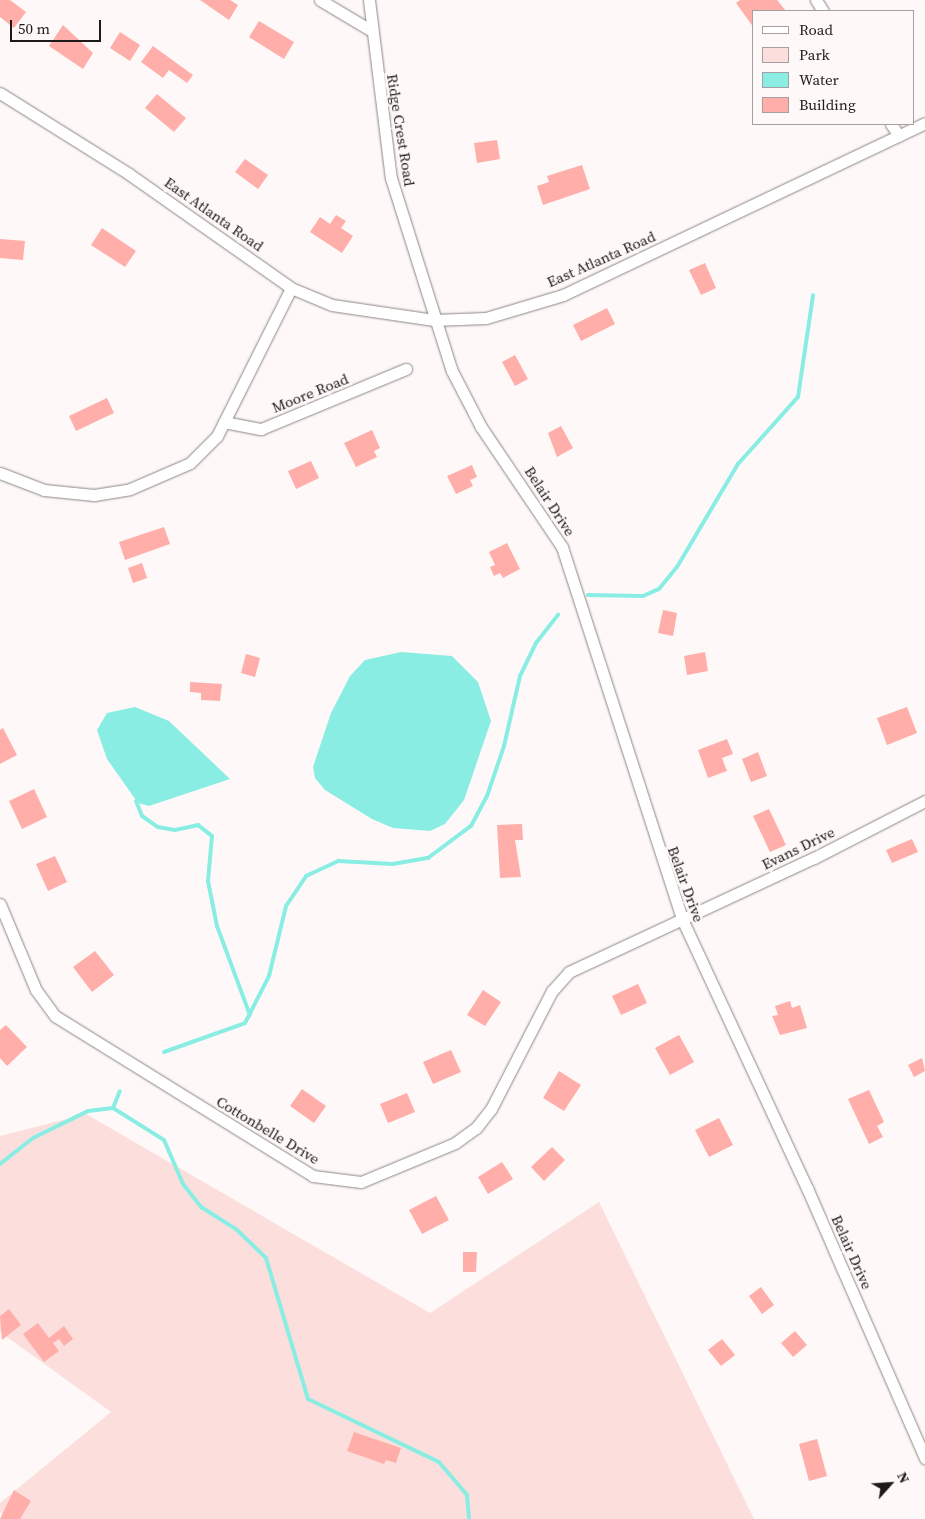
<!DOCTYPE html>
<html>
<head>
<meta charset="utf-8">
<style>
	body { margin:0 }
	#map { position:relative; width:925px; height:1519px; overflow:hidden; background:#fef9f8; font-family:"Source Serif 4",serif }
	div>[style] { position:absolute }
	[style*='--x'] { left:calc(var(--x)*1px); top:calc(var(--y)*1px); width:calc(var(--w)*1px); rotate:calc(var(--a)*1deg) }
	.green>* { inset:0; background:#fcdfdd }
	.water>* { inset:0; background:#89ede3 }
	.stream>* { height:4px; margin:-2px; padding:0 2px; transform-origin:2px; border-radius:2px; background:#89ede3 }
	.building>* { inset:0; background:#ffaea9 }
	.roads { filter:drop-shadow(0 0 1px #8d8584) drop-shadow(0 0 1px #8d8584) }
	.minor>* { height:11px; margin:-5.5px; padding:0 5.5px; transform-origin:5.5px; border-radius:5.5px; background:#fff }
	span { translate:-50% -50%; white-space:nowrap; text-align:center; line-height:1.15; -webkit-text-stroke:5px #fef9f8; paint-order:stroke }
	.street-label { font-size:15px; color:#1d1a1a }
	.legend { position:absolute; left:752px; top:10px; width:162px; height:115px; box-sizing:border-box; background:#fef9f8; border:1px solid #a4a09f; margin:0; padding:6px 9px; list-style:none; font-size:15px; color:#1d1a1a }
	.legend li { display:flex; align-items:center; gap:10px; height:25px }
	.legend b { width:25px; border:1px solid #a4a09f }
	.north { position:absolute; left:865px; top:1459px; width:50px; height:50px; -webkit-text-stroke:4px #fef9f8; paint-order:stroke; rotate:64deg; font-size:14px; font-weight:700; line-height:20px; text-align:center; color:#1d1a1a }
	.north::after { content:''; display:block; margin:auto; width:18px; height:22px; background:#1d1a1a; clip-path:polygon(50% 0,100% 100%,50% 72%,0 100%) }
	.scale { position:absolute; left:10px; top:20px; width:91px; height:22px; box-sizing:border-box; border:2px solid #1d1a1a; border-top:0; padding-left:6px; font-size:15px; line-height:18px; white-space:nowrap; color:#1d1a1a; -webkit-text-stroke:4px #fef9f8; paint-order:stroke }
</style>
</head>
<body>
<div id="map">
	<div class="green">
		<div style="clip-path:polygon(86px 1114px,430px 1313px,599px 1202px,754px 1519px,7px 1519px,0 1512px,0 1503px,111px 1412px,0 1332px,0 1136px)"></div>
	</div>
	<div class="water">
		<div style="clip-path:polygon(401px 652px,452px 656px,478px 682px,491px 721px,464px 800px,445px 824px,430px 831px,393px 828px,372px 819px,325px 790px,315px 778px,313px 767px,331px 713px,350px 676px,365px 660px)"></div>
		<div style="clip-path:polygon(135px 707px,169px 721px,230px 779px,149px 806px,138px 803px,107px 759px,97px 730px,107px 713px)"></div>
	</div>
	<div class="stream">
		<div style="--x:588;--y:595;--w:55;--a:1"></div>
		<div style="--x:643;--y:596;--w:17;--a:-24"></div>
		<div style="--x:659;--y:589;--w:28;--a:-51"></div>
		<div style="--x:677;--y:567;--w:120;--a:-59.4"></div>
		<div style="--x:738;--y:464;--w:90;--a:-48.2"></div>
		<div style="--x:798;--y:397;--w:103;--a:-81.6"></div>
		<div style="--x:136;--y:801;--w:16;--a:68"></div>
		<div style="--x:142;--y:816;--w:19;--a:35"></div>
		<div style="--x:158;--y:827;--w:17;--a:10"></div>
		<div style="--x:175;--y:830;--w:24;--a:-12"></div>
		<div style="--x:198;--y:825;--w:18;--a:38"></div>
		<div style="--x:212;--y:836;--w:45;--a:95.1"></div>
		<div style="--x:208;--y:881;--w:46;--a:78.7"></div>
		<div style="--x:217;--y:926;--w:95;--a:69.7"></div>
		<div style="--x:164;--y:1052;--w:86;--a:-19.7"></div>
		<div style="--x:245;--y:1023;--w:53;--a:-62.9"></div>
		<div style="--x:269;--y:976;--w:72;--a:-76.3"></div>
		<div style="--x:286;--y:906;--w:36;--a:-56"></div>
		<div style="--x:306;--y:876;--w:35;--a:-25"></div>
		<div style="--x:338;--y:861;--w:55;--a:3.1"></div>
		<div style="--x:393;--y:864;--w:36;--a:-10"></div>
		<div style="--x:428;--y:858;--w:54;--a:-36.7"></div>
		<div style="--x:471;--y:826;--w:34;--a:-62"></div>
		<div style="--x:487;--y:796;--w:53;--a:-71.2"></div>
		<div style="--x:504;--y:746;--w:72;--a:-77.1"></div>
		<div style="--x:520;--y:676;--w:37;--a:-64"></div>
		<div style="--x:536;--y:643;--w:36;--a:-52"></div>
		<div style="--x:113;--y:1108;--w:18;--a:-68"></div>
		<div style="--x:0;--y:1164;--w:42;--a:-38.2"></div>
		<div style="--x:33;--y:1138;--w:61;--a:-26.1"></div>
		<div style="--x:88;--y:1111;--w:25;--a:-7"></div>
		<div style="--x:113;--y:1108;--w:60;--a:32.1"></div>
		<div style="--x:164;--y:1140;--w:48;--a:66.6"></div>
		<div style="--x:183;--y:1184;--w:29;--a:52"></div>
		<div style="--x:201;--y:1207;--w:41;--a:32.2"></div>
		<div style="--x:236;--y:1229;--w:42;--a:44"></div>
		<div style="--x:266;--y:1258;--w:147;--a:73.4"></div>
		<div style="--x:308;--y:1399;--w:145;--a:25.7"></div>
		<div style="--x:439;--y:1462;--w:43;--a:49.7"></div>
		<div style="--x:467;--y:1495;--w:24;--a:85"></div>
	</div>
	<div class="building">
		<div style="clip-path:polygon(0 0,10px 0,26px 12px,14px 28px,0 17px)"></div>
		<div style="clip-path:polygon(200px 0,230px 0,238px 5px,229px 20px)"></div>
		<div style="clip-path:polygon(740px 0,777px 0,786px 11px,754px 11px,754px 28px,736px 3px)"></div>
		<div style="clip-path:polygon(259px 21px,294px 42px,284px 59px,249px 37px)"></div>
		<div style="clip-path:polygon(63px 25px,93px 53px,83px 69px,49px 46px)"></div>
		<div style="clip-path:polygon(120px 32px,140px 45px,130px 61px,110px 48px)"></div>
		<div style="clip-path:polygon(153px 46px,193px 75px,187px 83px,169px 70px,163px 78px,141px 62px)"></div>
		<div style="clip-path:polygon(157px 94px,186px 118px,174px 132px,145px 108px)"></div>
		<div style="clip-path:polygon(497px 140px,500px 159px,477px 163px,474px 143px)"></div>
		<div style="clip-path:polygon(245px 159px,268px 175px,258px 189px,235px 172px)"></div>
		<div style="clip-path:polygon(582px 165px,590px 189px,543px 205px,537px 186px,549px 182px,547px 176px)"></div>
		<div style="clip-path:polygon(336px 215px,346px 221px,341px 228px,353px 236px,342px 253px,310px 232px,320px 217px,330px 224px)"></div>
		<div style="clip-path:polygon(102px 228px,136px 251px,125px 267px,91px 245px)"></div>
		<div style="clip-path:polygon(0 239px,25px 241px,23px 260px,0 258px)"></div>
		<div style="clip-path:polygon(705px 263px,716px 288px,701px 295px,689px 270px)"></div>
		<div style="clip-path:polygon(607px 308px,615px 324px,581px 341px,573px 325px)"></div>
		<div style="clip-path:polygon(515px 355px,528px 379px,515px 386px,502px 362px)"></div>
		<div style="clip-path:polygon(107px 398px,114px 413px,76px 431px,69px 416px)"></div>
		<div style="clip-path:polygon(561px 426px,573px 448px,557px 457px,548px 433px)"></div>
		<div style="clip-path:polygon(372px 430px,380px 448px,374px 451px,377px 457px,356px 467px,344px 443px)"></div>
		<div style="clip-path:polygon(311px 461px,319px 478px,296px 489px,288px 471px)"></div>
		<div style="clip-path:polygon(472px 465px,477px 477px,470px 480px,473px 486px,456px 494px,447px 476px)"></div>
		<div style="clip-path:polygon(164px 527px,170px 544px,125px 560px,119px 542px)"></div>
		<div style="clip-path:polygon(507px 543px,520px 569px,503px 578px,500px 573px,494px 576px,490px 567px,495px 565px,489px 552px)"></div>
		<div style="clip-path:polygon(142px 563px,147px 578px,133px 583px,128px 568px)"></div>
		<div style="clip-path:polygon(663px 610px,677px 613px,673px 636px,658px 633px)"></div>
		<div style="clip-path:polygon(705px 652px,708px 671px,687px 675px,684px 656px)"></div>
		<div style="clip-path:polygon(246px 654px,260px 658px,255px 677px,241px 673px)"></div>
		<div style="clip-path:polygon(190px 682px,222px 684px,220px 701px,201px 700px,201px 693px,190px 692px)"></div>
		<div style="clip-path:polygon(907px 707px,917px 733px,887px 745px,877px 718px)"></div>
		<div style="clip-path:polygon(3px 728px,17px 755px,0 764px,0 730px)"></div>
		<div style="clip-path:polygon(727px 739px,733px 754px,722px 758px,727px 771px,708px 778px,698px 750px)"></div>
		<div style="clip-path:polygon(758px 752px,767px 776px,751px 782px,742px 759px)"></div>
		<div style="clip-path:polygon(34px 789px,47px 817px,22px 829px,9px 801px)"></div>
		<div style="clip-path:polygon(769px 809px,786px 845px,770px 852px,753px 816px)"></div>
		<div style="clip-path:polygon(522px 824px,523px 840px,515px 840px,521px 877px,500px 878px,497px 825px)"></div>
		<div style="clip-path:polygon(912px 839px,918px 852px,892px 863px,886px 850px)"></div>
		<div style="clip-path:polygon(55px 856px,67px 882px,48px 891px,36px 864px)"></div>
		<div style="clip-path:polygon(95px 951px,114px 975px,92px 992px,73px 967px)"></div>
		<div style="clip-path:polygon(638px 984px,647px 1003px,621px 1015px,612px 996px)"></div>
		<div style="clip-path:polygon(483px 990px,501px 1002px,485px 1026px,467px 1015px)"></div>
		<div style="clip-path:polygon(790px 1001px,792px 1008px,800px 1005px,807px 1028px,780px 1035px,772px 1016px,778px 1015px,775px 1006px)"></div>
		<div style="clip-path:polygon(6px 1025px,27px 1047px,7px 1066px,0 1058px,0 1030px)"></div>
		<div style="clip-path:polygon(679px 1035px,694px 1062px,670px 1075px,655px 1048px)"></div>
		<div style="clip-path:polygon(451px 1050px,461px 1072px,433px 1084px,423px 1062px)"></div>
		<div style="clip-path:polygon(922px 1058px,925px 1071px,914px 1077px,908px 1065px)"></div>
		<div style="clip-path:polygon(559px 1071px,581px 1085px,564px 1111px,543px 1098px)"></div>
		<div style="clip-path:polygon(302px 1089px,326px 1106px,314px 1123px,290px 1106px)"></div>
		<div style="clip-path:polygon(869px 1090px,884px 1122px,877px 1126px,883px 1137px,869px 1144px,848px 1099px)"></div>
		<div style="clip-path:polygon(407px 1093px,415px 1112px,388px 1123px,380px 1104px)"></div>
		<div style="clip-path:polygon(719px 1118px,733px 1145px,709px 1157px,695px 1130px)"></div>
		<div style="clip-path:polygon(552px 1147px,565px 1160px,544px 1181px,531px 1167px)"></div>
		<div style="clip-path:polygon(502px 1162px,513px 1179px,488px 1194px,478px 1177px)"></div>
		<div style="clip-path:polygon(436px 1196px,449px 1220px,422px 1234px,409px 1210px)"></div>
		<div style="clip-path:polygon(463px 1252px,477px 1252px,476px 1272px,463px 1272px)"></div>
		<div style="clip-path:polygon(761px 1287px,774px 1305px,762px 1314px,749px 1296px)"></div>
		<div style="clip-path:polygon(9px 1309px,21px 1325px,2px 1340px,0 1316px)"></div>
		<div style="clip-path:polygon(38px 1323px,49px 1338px,64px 1326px,73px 1339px,64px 1346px,59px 1339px,53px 1343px,59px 1351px,44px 1362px,23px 1334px)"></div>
		<div style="clip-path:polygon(795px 1331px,807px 1345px,793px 1357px,781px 1343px)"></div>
		<div style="clip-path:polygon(722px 1339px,735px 1355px,721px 1366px,708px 1350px)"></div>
		<div style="clip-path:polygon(354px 1432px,401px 1448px,396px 1463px,386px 1460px,384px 1464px,347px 1451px)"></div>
		<div style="clip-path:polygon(817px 1439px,827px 1476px,809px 1481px,799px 1444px)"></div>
		<div style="clip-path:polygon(14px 1490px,31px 1501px,20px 1519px,0 1519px)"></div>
	</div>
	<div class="roads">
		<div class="minor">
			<div style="--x:320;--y:0;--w:61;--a:30.8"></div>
			<div style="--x:369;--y:0;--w:179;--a:83"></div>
			<div style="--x:391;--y:178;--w:202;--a:72.5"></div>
			<div style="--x:452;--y:371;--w:63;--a:62.6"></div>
			<div style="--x:481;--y:427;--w:145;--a:56"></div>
			<div style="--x:562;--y:547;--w:391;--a:72.1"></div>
			<div style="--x:682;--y:919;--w:297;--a:65.1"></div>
			<div style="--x:807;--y:1188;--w:295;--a:66.4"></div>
			<div style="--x:816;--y:0;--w:13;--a:58"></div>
			<div style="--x:0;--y:93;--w:152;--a:32.1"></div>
			<div style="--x:129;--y:174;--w:198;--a:35.1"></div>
			<div style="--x:291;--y:288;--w:44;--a:22.5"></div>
			<div style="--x:332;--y:305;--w:103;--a:8.4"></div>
			<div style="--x:434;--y:320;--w:52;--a:-2.2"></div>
			<div style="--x:486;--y:318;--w:80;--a:-16.6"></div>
			<div style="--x:563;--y:295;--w:401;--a:-25.4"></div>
			<div style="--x:891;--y:124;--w:14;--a:56"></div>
			<div style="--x:224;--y:422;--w:38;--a:11"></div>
			<div style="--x:261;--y:429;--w:157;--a:-22.5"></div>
			<div style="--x:0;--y:473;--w:47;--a:21.1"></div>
			<div style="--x:44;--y:490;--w:50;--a:5.7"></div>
			<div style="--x:94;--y:495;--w:36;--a:-9"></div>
			<div style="--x:130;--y:489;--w:65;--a:-23.4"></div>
			<div style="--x:190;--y:463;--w:38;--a:-45"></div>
			<div style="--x:217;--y:436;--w:165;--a:-63.4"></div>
			<div style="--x:0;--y:904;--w:93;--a:67.3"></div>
			<div style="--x:36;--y:990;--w:32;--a:54"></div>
			<div style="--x:55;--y:1016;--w:304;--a:31.8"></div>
			<div style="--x:313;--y:1176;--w:48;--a:7.1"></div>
			<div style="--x:361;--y:1182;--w:102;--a:-22.5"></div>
			<div style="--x:455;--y:1143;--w:26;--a:-36"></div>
			<div style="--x:476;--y:1128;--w:24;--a:-52"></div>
			<div style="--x:491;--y:1109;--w:133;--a:-62.7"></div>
			<div style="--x:552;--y:991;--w:25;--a:-48"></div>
			<div style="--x:569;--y:972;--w:270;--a:-25"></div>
			<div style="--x:814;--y:858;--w:125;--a:-27.2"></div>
		</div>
	</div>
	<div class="street-label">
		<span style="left:401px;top:130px;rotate:81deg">Ridge Crest Road</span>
		<span style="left:214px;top:214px;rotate:35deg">East Atlanta Road</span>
		<span style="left:601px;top:259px;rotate:-24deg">East Atlanta Road</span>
		<span style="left:310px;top:393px;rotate:-22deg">Moore Road</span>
		<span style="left:550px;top:501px;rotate:57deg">Belair Drive</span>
		<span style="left:798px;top:848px;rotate:-26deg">Evans Drive</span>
		<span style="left:686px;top:884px;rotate:70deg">Belair Drive</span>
		<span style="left:268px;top:1130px;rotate:31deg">Cottonbelle Drive</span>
		<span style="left:852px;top:1252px;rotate:66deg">Belair Drive</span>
	</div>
	<ul class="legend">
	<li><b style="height:6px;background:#fff"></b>Road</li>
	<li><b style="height:14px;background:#fcdfdd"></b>Park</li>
	<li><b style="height:14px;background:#89ede3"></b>Water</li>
	<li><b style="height:14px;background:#ffaea9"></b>Building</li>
	</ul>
	<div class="north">N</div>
	<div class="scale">50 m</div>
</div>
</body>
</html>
